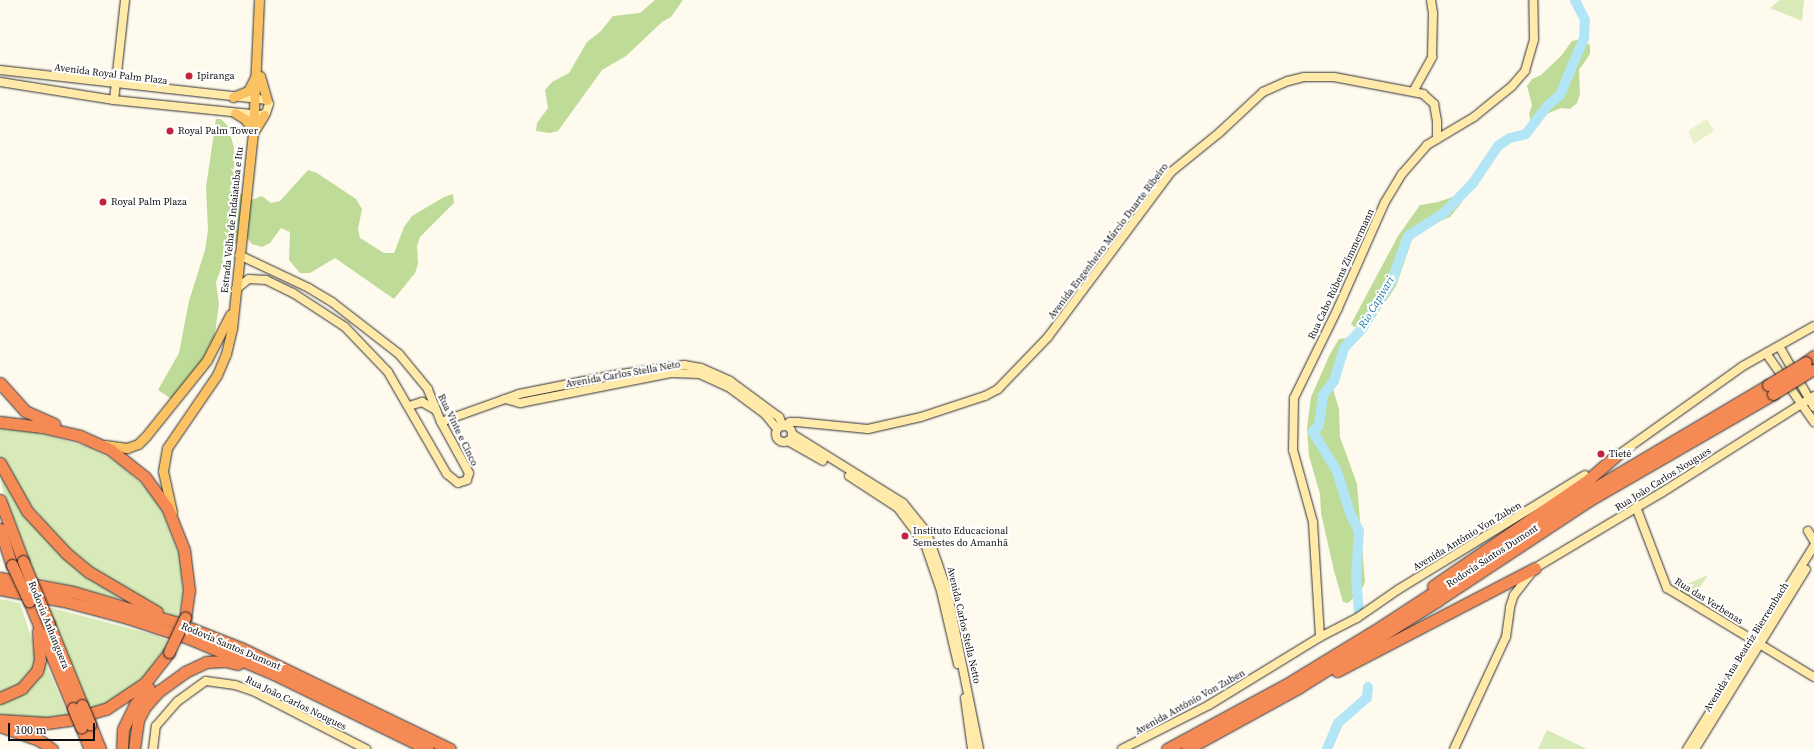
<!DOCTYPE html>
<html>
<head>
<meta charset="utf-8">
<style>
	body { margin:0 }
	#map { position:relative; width:1814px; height:749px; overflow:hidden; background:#fffaee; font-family:"Source Serif 4",serif }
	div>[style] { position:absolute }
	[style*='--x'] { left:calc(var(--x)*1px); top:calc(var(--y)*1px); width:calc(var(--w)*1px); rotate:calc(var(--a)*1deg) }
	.green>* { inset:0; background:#d8eab7 }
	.forest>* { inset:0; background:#bedb97 }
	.pitch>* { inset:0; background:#e8f1c9 }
	.river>* { height:10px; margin:-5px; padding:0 5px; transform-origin:5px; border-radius:5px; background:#b2e6f7 }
	.roads { filter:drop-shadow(0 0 1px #303030) drop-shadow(0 0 1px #303030) }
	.secondary>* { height:8px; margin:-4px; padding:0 4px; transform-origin:4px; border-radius:4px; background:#ffeaa9 }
	.secondary>.ring { margin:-4px; padding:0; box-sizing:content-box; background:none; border:8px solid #ffeaa9; border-radius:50% }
	.primary>* { height:9px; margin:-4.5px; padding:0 4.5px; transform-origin:4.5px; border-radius:4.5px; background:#fac263 }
	.highway>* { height:11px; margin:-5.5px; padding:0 5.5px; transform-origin:5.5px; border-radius:5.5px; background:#f68a55 }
	.bridges { filter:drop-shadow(0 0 1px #1f1f1f) drop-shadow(0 0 1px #1f1f1f) }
	.highway-bridge>* { height:11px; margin:-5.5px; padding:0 5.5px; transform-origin:5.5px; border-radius:5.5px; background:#f68a55 }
	.dots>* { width:11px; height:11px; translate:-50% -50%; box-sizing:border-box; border:2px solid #fff; border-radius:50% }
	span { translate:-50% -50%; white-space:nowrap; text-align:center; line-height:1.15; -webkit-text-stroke:4px #fff; paint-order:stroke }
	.street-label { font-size:10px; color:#0e0e0e }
	.poi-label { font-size:10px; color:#0e0e0e }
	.left { translate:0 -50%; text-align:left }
	.water-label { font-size:11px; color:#1576a1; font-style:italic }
	.scale { position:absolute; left:8px; top:723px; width:87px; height:18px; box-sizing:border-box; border:2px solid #0e0e0e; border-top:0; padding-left:5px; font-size:12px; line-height:14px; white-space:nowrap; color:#0e0e0e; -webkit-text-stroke:3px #fff; paint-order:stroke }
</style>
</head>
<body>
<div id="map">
	<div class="green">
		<div style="clip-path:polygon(1780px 0,1804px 0,1802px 21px,1770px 8px)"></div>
		<div style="clip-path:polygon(0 429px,36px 432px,89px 447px,117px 462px,146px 488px,161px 508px,180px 557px,183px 594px,177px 618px,116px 587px,63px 543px,22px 494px,3px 462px,0 456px)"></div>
		<div style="clip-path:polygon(0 473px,18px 502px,120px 599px,36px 577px,2px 488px)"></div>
		<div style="clip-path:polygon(1708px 575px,1692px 599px,1675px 589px)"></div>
		<div style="clip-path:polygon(0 599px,20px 603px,36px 652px,33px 669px,25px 681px,0 694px)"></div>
		<div style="clip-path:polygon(48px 607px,155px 635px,169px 641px,146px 675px,124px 694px,90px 711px)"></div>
		<div style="clip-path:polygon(44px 659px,68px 716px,52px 718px,0 716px,0 700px,3px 700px)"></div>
		<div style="clip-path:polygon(1547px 730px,1587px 749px,1538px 749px)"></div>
	</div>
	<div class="forest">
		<div style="clip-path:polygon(655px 0,683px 0,671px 17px,662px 22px,626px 56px,602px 70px,558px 131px,550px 133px,536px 131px,537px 123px,548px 108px,545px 90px,552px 82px,569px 73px,587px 42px,601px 31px,613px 16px,640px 13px)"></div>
		<div style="clip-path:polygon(1581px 39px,1590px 45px,1590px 54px,1579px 70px,1580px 94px,1577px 103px,1570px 109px,1561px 108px,1544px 115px,1532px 126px,1529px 114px,1532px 105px,1527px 86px,1532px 79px,1541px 75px,1561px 56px,1572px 41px)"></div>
		<div style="clip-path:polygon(216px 119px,221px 119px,228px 126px,234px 148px,234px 186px,240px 193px,251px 200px,262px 196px,271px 203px,280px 201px,308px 170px,317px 173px,356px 199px,362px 209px,358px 229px,360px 238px,384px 253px,394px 253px,404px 227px,412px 216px,444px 197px,453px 194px,454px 203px,420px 237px,417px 246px,418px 264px,415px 273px,394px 299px,335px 258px,310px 273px,300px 273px,289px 260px,290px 232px,281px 228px,270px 243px,262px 247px,252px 244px,244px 234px,226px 255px,216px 282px,219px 304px,213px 347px,188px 392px,182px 399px,173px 400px,158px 390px,179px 353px,189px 301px,205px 250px,208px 230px,206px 187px)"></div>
		<div style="clip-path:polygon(1455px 196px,1462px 202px,1450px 217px,1424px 228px,1412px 240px,1396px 286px,1373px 320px,1364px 325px,1354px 327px,1351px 324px,1398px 236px,1420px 205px,1438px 202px)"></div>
		<div style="clip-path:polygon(1348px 338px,1350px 347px,1333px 389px,1339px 409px,1340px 437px,1357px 484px,1365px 582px,1361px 591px,1348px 603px,1343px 602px,1334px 571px,1321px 513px,1320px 494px,1309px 456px,1307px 428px,1311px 397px,1330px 354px,1339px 339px)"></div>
	</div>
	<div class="pitch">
		<div style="clip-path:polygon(1707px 119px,1714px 131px,1694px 144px,1688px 131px)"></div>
	</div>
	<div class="river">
		<div style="--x:1359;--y:612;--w:36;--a:-95"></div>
		<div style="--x:1356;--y:576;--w:45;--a:-86.2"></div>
		<div style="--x:1359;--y:531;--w:20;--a:-117"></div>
		<div style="--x:1350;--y:513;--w:44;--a:-107.2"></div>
		<div style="--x:1337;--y:471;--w:46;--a:-121.6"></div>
		<div style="--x:1313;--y:432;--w:9;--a:-49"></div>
		<div style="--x:1319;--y:425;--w:30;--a:-82"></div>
		<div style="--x:1323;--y:395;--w:18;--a:-52"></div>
		<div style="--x:1334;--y:381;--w:34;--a:-73"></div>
		<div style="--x:1344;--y:348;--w:26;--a:-47"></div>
		<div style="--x:1362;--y:329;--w:57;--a:-58.5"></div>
		<div style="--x:1392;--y:280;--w:47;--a:-70"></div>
		<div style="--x:1408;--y:236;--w:43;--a:-32.6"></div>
		<div style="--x:1444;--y:213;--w:42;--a:-46"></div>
		<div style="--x:1473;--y:183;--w:45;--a:-56"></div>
		<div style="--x:1498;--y:146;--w:14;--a:-34"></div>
		<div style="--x:1510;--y:138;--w:16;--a:-14"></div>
		<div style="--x:1526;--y:134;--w:34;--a:-53"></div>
		<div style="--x:1546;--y:107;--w:18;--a:-41"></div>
		<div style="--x:1560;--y:95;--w:62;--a:-67.2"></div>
		<div style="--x:1584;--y:38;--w:18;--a:-87"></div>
		<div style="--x:1585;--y:20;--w:22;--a:-117"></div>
		<div style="--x:1327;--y:749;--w:28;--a:-67"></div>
		<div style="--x:1338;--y:723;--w:38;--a:-41"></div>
		<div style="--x:1367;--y:698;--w:11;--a:-85"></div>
	</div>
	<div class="roads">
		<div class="secondary">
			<div style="--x:0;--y:70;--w:269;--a:6.4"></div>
			<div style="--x:267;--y:100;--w:4;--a:63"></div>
			<div style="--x:269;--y:104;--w:9;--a:108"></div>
			<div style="--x:266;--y:113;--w:5;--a:158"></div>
			<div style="--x:261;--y:115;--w:148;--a:-174.2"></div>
			<div style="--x:114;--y:100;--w:115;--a:-171"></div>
			<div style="--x:1414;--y:90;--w:38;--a:-61"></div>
			<div style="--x:1432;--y:57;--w:44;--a:-88.7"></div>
			<div style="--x:1433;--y:13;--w:13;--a:-99"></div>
			<div style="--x:114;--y:100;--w:101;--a:-83.7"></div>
			<div style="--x:236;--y:289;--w:16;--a:-38"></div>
			<div style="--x:249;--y:279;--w:17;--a:3"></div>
			<div style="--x:266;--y:280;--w:30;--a:26"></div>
			<div style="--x:293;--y:293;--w:62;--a:33.2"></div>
			<div style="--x:345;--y:327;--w:62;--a:46.3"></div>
			<div style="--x:388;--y:372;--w:118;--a:60"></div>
			<div style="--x:447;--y:474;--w:14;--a:39"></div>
			<div style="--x:458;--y:483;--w:9;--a:-18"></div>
			<div style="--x:467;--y:480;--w:7;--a:-74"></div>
			<div style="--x:469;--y:473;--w:58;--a:-118.8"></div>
			<div style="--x:441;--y:422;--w:35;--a:-112"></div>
			<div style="--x:428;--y:389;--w:45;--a:-129.6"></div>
			<div style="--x:399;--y:354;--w:85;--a:-142.2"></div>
			<div style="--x:332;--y:302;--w:27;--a:-149"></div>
			<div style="--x:309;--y:288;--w:77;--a:-154.8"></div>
			<div style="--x:1779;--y:346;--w:70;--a:60.2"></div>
			<div style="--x:1766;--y:353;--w:84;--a:55.2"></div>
			<div style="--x:505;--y:399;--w:16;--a:15"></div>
			<div style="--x:520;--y:403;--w:155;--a:-11.2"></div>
			<div style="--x:672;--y:373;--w:28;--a:2"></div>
			<div style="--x:700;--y:374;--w:33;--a:25"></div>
			<div style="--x:730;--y:388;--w:44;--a:36.6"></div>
			<div style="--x:765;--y:414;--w:19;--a:51"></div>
			<div style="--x:409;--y:406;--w:14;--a:-17"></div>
			<div style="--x:422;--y:402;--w:16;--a:30"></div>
			<div style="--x:441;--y:422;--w:83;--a:-19.7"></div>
			<div style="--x:519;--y:394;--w:97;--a:-11.3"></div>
			<div style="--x:614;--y:375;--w:71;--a:-8.1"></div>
			<div style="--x:684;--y:365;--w:17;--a:10"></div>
			<div style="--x:701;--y:368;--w:32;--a:24"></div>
			<div style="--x:730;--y:381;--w:61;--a:36.3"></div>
			<div style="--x:779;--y:417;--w:10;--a:66"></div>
			<div style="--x:785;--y:426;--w:6;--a:-39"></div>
			<div style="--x:790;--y:422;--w:7;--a:0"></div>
			<div style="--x:797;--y:422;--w:71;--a:5.6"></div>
			<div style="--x:868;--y:429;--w:54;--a:-12.8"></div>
			<div style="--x:921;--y:417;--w:67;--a:-18.2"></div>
			<div style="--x:985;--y:396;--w:15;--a:-28"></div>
			<div style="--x:998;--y:389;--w:72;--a:-46.1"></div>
			<div style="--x:1048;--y:337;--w:206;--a:-53.3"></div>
			<div style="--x:1171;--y:172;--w:62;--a:-39.1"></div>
			<div style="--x:1219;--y:133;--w:60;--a:-43"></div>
			<div style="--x:1263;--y:92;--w:27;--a:-24"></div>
			<div style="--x:1288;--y:81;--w:16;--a:-14"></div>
			<div style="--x:1304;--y:77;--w:30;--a:0"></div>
			<div style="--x:1334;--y:77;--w:91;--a:10.8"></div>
			<div style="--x:1423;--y:94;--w:15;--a:42"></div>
			<div style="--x:1434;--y:104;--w:17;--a:80"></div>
			<div style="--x:1437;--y:121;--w:18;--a:90"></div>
			<div class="ring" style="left:776px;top:426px;width:8px;height:8px"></div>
			<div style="--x:792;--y:434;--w:131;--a:31.9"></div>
			<div style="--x:903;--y:503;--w:38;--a:51"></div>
			<div style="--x:927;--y:533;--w:60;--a:70.7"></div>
			<div style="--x:947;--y:590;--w:162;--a:78.6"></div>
			<div style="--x:788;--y:441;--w:40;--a:29.7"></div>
			<div style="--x:1614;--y:458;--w:158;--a:-35.5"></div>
			<div style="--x:1743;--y:366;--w:81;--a:-29.4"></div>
			<div style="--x:849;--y:476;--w:59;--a:33.1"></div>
			<div style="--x:898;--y:508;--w:45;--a:53.1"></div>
			<div style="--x:925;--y:544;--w:50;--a:71.2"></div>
			<div style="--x:941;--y:591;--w:75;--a:76.9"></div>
			<div style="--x:1636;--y:507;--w:87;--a:69.1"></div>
			<div style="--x:1667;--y:588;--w:172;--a:31.2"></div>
			<div style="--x:1808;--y:531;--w:12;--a:59"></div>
			<div style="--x:1320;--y:637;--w:115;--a:-93.5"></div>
			<div style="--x:1313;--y:522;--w:75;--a:-105.5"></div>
			<div style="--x:1293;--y:450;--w:52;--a:-88.9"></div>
			<div style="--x:1294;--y:398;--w:100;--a:-63.9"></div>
			<div style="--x:1338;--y:308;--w:116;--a:-66.1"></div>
			<div style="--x:1385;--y:202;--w:33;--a:-59"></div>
			<div style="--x:1402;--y:174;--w:38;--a:-49"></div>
			<div style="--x:1427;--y:145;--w:55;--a:-30.8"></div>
			<div style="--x:1474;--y:117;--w:49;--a:-39.2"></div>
			<div style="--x:1512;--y:86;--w:20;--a:-49"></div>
			<div style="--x:1525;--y:71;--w:33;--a:-74"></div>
			<div style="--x:1534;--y:39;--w:39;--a:-91"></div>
			<div style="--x:965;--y:698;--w:51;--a:82.2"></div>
			<div style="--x:153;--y:749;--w:23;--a:-83"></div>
			<div style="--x:156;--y:726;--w:33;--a:-49"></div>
			<div style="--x:178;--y:701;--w:34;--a:-36"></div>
			<div style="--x:206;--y:681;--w:29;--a:8"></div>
			<div style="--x:235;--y:685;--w:21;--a:19"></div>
			<div style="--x:255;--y:692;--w:125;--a:27.2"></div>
			<div style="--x:1122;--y:749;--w:97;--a:-26.8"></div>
			<div style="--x:1209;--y:705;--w:130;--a:-31.5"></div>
			<div style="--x:1320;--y:637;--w:42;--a:-27.2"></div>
			<div style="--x:1357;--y:618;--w:51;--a:-34.6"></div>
			<div style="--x:1399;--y:589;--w:218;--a:-31.5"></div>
			<div style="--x:1454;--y:749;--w:123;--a:-65.1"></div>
			<div style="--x:1506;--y:637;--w:30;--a:-82"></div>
			<div style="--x:1510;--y:607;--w:13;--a:-72"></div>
			<div style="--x:1514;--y:595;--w:34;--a:-52"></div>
			<div style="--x:1535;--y:568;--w:147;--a:-30.8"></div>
			<div style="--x:1661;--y:493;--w:181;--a:-32.4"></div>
			<div style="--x:1687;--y:749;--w:239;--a:-58"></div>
			<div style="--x:1695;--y:749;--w:211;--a:-58.3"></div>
		</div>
		<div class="primary">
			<div style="--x:260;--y:76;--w:25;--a:74"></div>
			<div style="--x:233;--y:97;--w:16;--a:-22"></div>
			<div style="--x:248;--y:91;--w:16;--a:-63"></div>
			<div style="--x:235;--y:113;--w:12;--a:31"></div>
			<div style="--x:245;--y:119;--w:14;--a:56"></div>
			<div style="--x:254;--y:131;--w:19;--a:-58"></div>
			<div style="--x:105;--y:445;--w:22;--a:8"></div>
			<div style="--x:127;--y:448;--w:12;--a:-20"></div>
			<div style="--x:138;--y:444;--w:11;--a:-45"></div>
			<div style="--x:146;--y:436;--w:97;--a:-51.2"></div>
			<div style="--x:207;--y:360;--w:51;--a:-62.9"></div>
			<div style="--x:172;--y:512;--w:42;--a:-102.4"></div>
			<div style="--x:163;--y:471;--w:23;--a:-80"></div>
			<div style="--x:167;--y:448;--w:88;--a:-55.6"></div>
			<div style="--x:217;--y:375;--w:23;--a:-67"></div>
			<div style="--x:226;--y:354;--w:26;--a:-77"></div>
			<div style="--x:232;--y:329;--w:198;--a:-83.9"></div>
			<div style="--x:253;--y:132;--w:132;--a:-87.4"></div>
		</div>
		<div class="highway">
			<div style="--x:1806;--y:362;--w:10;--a:-37"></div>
			<div style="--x:0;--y:383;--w:38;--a:48"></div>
			<div style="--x:25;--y:411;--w:32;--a:24"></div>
			<div style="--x:0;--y:422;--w:42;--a:6.8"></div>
			<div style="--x:42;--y:427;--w:39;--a:13"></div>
			<div style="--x:80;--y:436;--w:34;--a:24"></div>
			<div style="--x:111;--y:450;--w:43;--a:38.5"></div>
			<div style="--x:145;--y:477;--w:37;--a:54"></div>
			<div style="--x:167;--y:507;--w:46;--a:68.4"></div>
			<div style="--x:184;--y:550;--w:40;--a:82.9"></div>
			<div style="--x:189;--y:590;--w:28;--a:98"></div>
			<div style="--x:0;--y:463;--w:55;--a:60.6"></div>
			<div style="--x:27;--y:511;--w:57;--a:47.1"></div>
			<div style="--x:66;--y:553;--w:30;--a:40"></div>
			<div style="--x:89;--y:572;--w:79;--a:30.5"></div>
			<div style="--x:0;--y:500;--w:65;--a:69.3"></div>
			<div style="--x:0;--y:529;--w:38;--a:72"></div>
			<div style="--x:0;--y:578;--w:74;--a:10.9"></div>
			<div style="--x:73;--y:592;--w:106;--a:16.4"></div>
			<div style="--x:175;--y:622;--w:71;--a:21.5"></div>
			<div style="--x:241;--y:648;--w:232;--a:25.8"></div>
			<div style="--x:1433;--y:586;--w:189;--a:-34.4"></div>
			<div style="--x:1589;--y:479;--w:37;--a:-41"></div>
			<div style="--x:0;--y:589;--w:69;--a:10.8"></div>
			<div style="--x:68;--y:602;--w:62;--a:14.9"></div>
			<div style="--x:128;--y:618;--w:63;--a:18.4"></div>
			<div style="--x:188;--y:638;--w:93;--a:22.7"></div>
			<div style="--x:274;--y:674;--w:171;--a:26"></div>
			<div style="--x:29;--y:601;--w:116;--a:67.6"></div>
			<div style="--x:49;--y:624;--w:87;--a:67.8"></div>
			<div style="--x:1337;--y:671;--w:223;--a:-27.5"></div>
			<div style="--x:0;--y:698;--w:24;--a:-24"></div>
			<div style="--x:22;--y:688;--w:23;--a:-49"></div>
			<div style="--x:37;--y:671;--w:11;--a:-75"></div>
			<div style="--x:40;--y:660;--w:29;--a:-94"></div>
			<div style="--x:0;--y:720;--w:47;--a:3.7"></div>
			<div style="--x:47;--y:723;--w:22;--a:-8"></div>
			<div style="--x:69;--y:720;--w:39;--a:-17"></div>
			<div style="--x:106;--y:709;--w:47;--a:-33.7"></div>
			<div style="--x:145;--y:683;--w:39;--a:-52"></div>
			<div style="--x:90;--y:724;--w:27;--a:68"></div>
			<div style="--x:0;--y:726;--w:41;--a:19.7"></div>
			<div style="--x:39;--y:740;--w:16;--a:35"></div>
			<div style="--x:81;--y:727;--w:24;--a:68"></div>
			<div style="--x:122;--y:749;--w:20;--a:-87"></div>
			<div style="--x:123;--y:729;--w:28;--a:-64"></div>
			<div style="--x:135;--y:704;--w:21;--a:-49"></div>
			<div style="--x:134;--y:749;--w:29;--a:-82"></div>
			<div style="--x:138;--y:720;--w:13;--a:-63"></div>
			<div style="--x:144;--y:708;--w:23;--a:-49"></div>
			<div style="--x:159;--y:691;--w:32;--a:-36"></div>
			<div style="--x:185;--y:672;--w:23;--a:-25"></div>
			<div style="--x:206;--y:662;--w:19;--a:-3"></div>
			<div style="--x:225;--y:661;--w:13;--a:13"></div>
			<div style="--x:1167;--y:749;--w:142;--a:-28.5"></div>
			<div style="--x:1292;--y:681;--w:96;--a:-31.4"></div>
			<div style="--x:1374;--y:631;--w:247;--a:-33.1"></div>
			<div style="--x:1581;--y:496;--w:217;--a:-30.7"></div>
			<div style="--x:1187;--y:749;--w:127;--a:-28.8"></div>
			<div style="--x:1298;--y:688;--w:164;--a:-32"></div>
			<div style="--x:1437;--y:601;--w:181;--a:-33.5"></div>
			<div style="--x:1588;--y:501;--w:214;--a:-30"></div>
		</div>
	</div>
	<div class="bridges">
		<div class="highway-bridge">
			<div style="--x:1768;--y:385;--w:44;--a:-31.2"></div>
			<div style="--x:1773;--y:394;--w:46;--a:-31.6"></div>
			<div style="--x:23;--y:561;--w:68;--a:67.6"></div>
			<div style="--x:12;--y:565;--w:40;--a:65"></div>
			<div style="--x:169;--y:652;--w:38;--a:-65"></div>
			<div style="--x:82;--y:705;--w:21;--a:67"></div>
			<div style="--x:73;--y:708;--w:21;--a:67"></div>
		</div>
	</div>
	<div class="dots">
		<div style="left:189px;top:76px;background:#c0243f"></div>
		<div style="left:170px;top:131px;background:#c0243f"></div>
		<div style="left:103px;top:202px;background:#c0243f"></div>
		<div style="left:1601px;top:454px;background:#c0243f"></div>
		<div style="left:905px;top:536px;background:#c0243f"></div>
	</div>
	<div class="street-label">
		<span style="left:111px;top:74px;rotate:7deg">Avenida Royal Palm Plaza</span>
		<span style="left:232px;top:220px;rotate:-84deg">Estrada Velha de Indaiatuba e Itu</span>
		<span style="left:1108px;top:241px;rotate:-53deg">Avenida Engenheiro Márcio Duarte Ribeiro</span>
		<span style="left:1341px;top:274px;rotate:-65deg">Rua Cabo Rúbens Zimmermann</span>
		<span style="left:623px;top:374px;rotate:-10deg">Avenida Carlos Stella Neto</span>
		<span style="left:458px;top:430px;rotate:64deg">Rua Vinte e Cinco</span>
		<span style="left:1663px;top:479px;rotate:-32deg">Rua João Carlos Nougues</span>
		<span style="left:1467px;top:536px;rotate:-31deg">Avenida Antônio Von Zuben</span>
		<span style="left:1492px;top:556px;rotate:-33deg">Rodovia Santos Dumont</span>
		<span style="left:1709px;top:601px;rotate:32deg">Rua das Verbenas</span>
		<span style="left:49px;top:625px;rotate:68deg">Rodovia Anhanguera</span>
		<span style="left:964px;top:625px;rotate:77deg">Avenida Carlos Stella Netto</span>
		<span style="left:231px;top:646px;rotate:23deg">Rodovia Santos Dumont</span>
		<span style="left:1746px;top:647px;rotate:-58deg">Avenida Ana Beatriz Bierrembach</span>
		<span style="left:1190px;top:702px;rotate:-29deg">Avenida Antônio Von Zuben</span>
		<span style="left:296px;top:703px;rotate:26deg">Rua João Carlos Nougues</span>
	</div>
	<div class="poi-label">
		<span class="left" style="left:197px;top:76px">Ipiranga</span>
		<span class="left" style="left:178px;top:131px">Royal Palm Tower</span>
		<span class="left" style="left:111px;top:202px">Royal Palm Plaza</span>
		<span class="left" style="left:1609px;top:454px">Tietê</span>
		<span class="left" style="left:913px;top:536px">Instituto Educacional<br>Semestes do Amanhã</span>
	</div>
	<div class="water-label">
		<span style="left:1377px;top:303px;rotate:-59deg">Rio Capivari</span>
	</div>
	<div class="scale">100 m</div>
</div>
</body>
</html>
